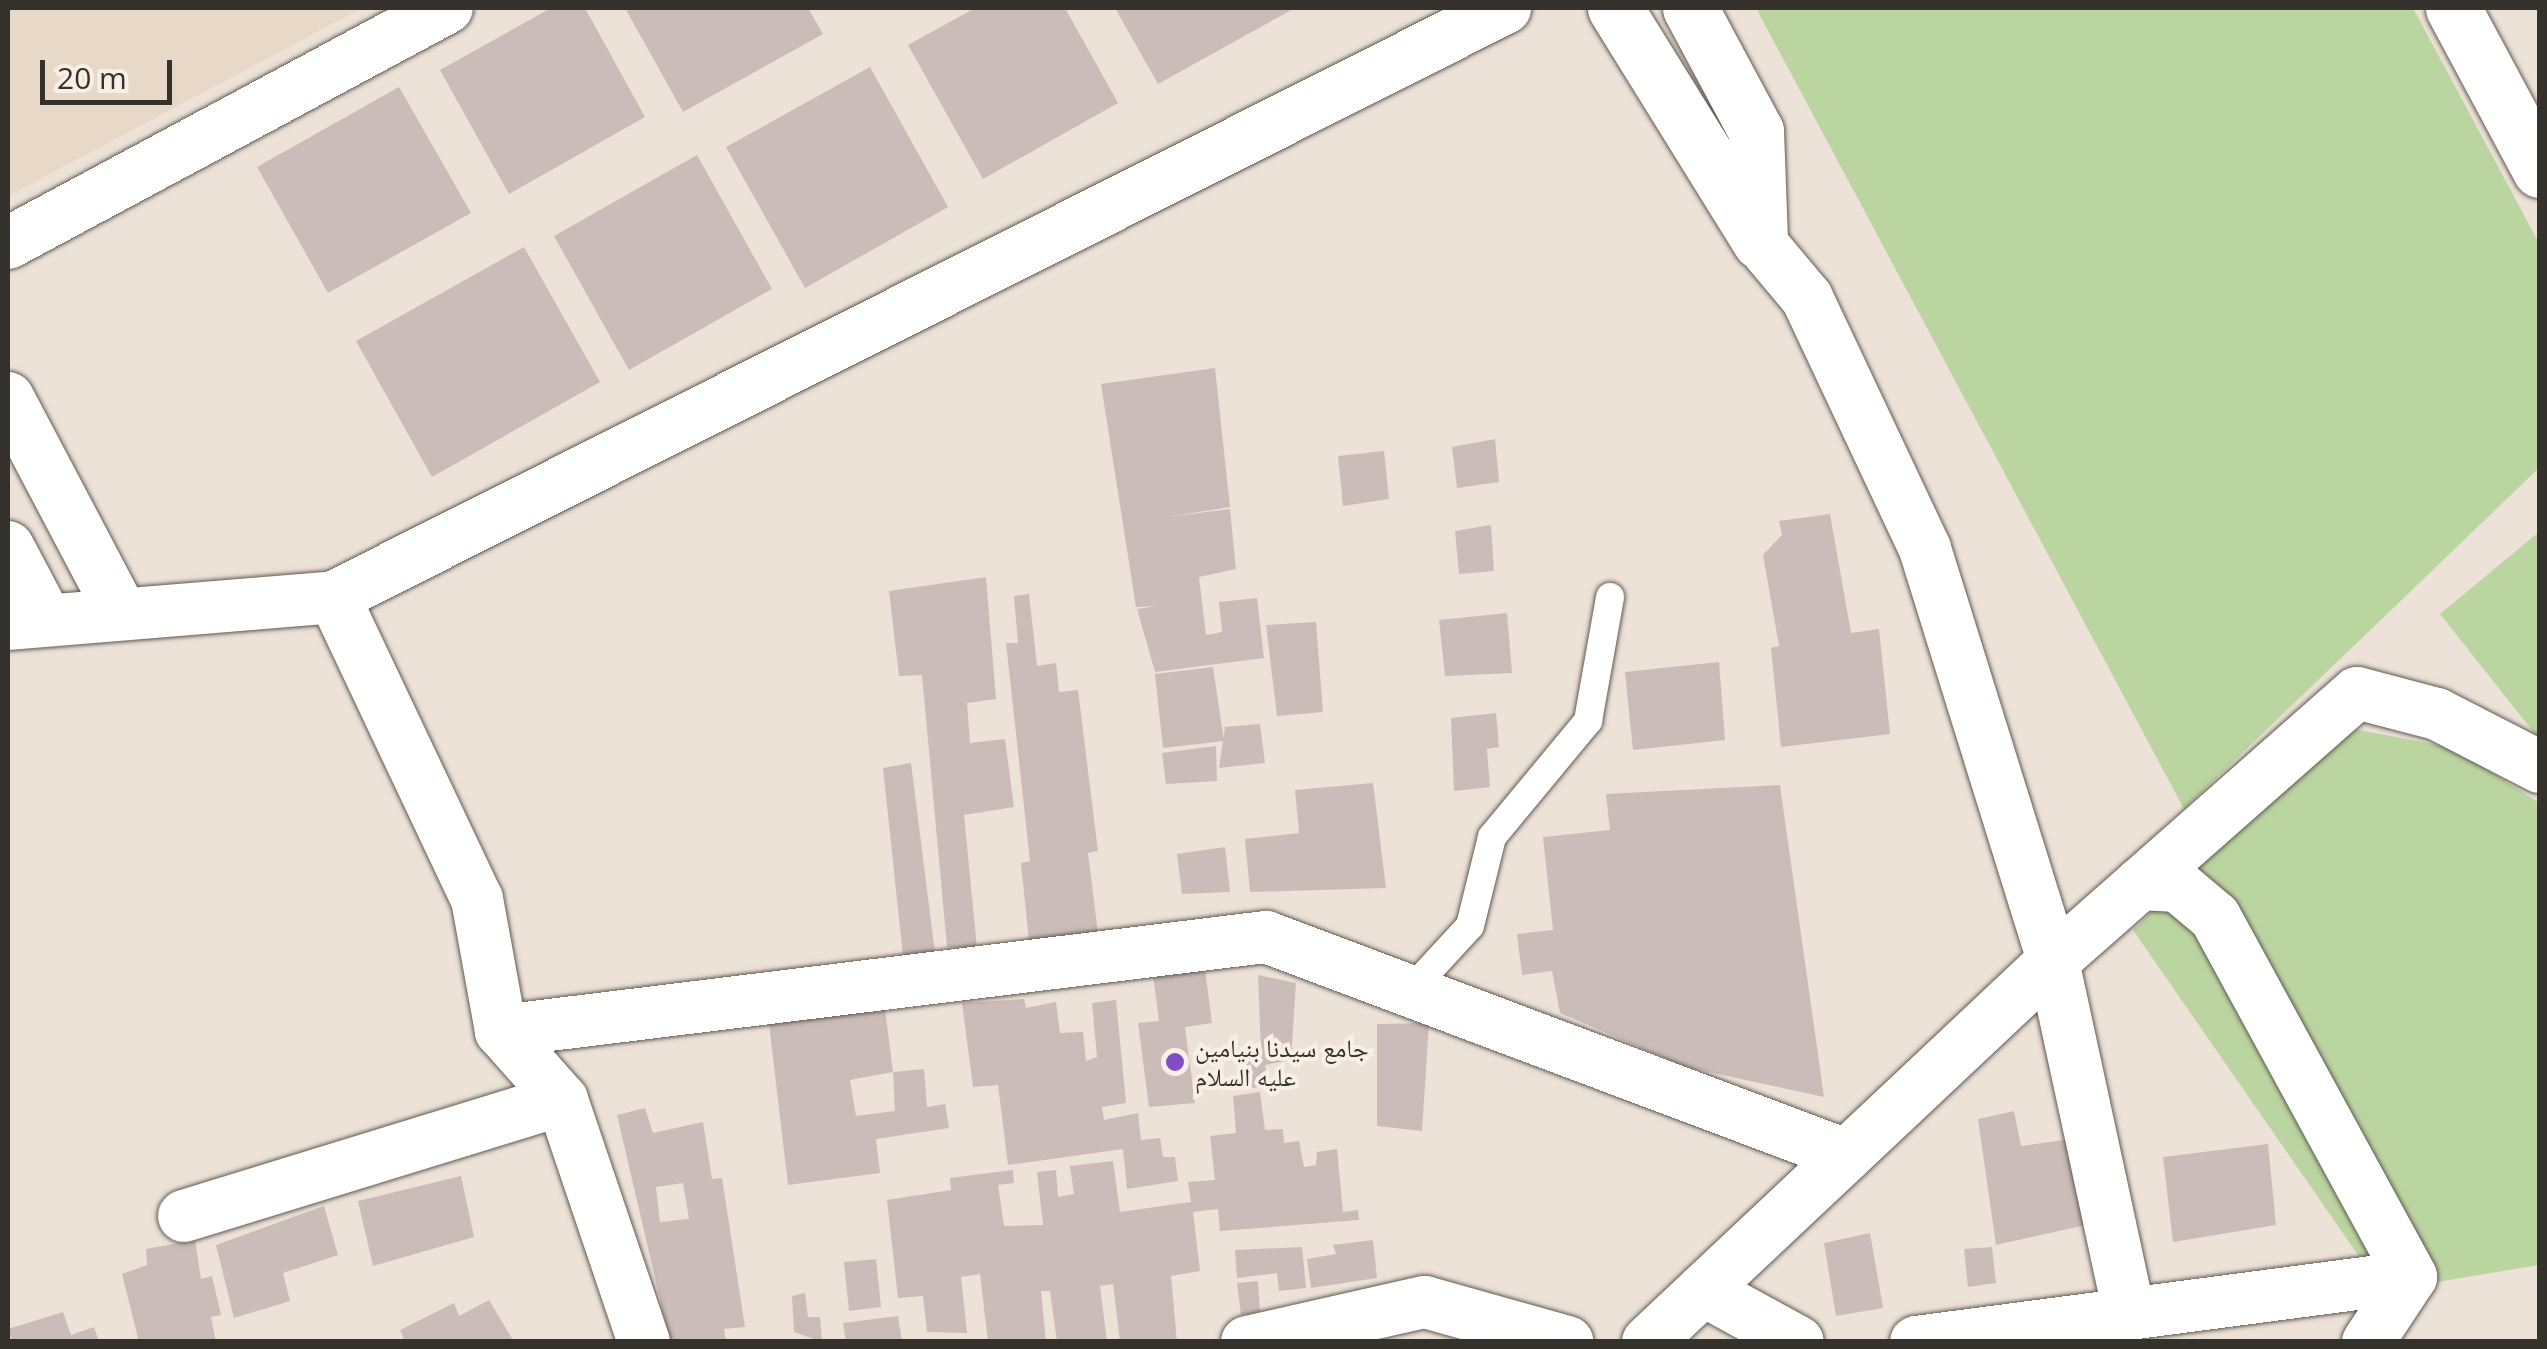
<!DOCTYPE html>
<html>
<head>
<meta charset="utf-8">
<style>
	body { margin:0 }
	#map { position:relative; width:2547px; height:1349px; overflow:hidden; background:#ece2d8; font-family:"Open Sans","Noto Naskh Arabic",sans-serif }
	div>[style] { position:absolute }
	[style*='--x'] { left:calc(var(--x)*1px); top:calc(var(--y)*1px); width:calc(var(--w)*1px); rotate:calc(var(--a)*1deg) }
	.built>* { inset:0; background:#e8d8c8 }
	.green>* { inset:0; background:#bad5a0 }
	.building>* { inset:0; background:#cbbcb9 }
	.roads { filter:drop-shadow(0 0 2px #615950) drop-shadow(0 0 2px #615950) }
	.lane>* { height:28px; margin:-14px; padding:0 14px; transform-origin:14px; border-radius:14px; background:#fff }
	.street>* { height:52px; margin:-26px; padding:0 26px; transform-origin:26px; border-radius:26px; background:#fff }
	.secondary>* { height:55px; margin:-27.5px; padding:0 27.5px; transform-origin:27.5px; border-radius:27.5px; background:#fff }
	.highway>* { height:55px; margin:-27.5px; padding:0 27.5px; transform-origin:27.5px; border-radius:27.5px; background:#fff }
	.dots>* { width:28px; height:28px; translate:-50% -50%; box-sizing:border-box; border:5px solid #faefe5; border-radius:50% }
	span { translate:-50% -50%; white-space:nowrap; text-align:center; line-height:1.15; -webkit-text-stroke:8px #faefe5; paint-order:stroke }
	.poi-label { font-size:25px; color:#35312d }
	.left { translate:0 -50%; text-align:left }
	.frame { position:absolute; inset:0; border:10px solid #35312d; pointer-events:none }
	.scale { position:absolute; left:40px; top:60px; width:132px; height:45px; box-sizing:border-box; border:5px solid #35312d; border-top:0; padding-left:12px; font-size:30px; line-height:35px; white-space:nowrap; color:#35312d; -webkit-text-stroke:8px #faefe5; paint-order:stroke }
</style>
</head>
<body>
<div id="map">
	<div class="built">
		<div style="clip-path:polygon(8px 8px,362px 8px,8px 196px)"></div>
	</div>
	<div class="green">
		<div style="clip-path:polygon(1756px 8px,2413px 8px,2539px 243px,2539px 468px,2184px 809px)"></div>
		<div style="clip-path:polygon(2539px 532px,2539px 739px,2440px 614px)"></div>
		<div style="clip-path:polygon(2343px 727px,2454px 748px,2539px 803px,2539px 1265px,2383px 1291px,2133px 930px)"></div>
	</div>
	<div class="building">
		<div style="clip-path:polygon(551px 8px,585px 8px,645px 117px,509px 194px,440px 70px)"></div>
		<div style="clip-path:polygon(625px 8px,808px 8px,823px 34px,683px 112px)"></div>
		<div style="clip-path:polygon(975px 8px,1065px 8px,1118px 103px,983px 179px,908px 45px)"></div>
		<div style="clip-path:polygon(1115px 8px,1295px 8px,1158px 84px)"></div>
		<div style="clip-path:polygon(870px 67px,948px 207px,805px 288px,726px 147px)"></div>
		<div style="clip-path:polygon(399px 87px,471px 213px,328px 293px,257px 167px)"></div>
		<div style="clip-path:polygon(697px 155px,772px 289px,629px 370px,554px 236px)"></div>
		<div style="clip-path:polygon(524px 247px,600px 382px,432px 477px,356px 341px)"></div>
		<div style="clip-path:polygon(1215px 368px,1230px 507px,1167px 517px,1230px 509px,1236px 569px,1199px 577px,1206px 635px,1222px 632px,1219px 602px,1257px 598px,1264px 658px,1155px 672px,1137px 609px,1157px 606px,1136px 607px,1101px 384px)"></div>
		<div style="clip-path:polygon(1495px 439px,1499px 482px,1457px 488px,1452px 447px)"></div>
		<div style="clip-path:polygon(1384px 451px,1389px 499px,1343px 506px,1338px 456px)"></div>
		<div style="clip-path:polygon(1830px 514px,1851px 633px,1879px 629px,1890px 734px,1781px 747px,1771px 648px,1779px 646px,1763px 555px,1782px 535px,1779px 521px)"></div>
		<div style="clip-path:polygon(1491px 525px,1494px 571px,1459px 574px,1455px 531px)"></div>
		<div style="clip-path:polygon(986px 577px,996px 699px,967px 703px,970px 743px,1005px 739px,1014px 807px,964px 815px,977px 948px,947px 947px,922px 675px,899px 676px,889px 591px)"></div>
		<div style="clip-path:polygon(1029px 594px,1037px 666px,1056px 663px,1059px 692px,1078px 690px,1098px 851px,1088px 853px,1099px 941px,1030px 951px,1021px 863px,1030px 861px,1006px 643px,1018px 643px,1014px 596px)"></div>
		<div style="clip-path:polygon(1507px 613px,1512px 673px,1445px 676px,1439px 620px)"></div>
		<div style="clip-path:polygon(1316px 622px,1323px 712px,1277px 716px,1266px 625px)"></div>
		<div style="clip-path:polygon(1719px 662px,1725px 740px,1633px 750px,1625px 672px)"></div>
		<div style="clip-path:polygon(1213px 667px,1224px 741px,1163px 748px,1155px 674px)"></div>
		<div style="clip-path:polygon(1496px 713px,1499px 747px,1487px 749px,1490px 787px,1454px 791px,1451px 718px)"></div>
		<div style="clip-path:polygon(1260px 724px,1265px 763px,1219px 768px,1225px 727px)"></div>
		<div style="clip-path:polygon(1216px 746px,1217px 781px,1166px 784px,1162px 753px)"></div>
		<div style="clip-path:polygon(911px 763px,935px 953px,903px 956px,883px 768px)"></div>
		<div style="clip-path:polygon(1373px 783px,1386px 888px,1250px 892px,1245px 839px,1299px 833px,1295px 790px)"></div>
		<div style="clip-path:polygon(1780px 785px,1824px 1097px,1686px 1067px,1560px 1013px,1552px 971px,1522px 975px,1517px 934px,1553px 930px,1543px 837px,1610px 830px,1606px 794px)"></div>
		<div style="clip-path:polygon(1225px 847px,1230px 892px,1182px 894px,1177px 854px)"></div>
		<div style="clip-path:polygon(1203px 954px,1212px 1023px,1185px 1027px,1195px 1103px,1149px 1107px,1138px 1023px,1159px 1021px,1151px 960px)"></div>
		<div style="clip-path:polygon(1258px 975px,1296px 983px,1291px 1060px,1265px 1065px,1269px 1086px,1241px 1089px,1237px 1056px,1261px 1053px)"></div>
		<div style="clip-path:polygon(1024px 999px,1026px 1008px,1056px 1002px,1060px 1033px,1083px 1032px,1086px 1061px,1097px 1057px,1092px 1003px,1116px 1000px,1126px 1103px,1102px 1107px,1104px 1120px,1138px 1113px,1141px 1140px,1160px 1138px,1163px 1157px,1175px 1157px,1178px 1181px,1127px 1189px,1123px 1149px,1008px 1165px,998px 1085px,973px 1087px,962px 1003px)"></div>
		<div style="clip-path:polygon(885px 1009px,893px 1072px,850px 1080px,856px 1116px,895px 1111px,893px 1072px,924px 1069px,927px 1107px,945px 1104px,949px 1128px,876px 1139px,880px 1173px,788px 1185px,769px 1024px)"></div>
		<div style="clip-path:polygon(1429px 1023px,1422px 1131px,1377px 1126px,1377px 1024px)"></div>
		<div style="clip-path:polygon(1260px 1092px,1265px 1130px,1283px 1129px,1284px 1143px,1299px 1141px,1304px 1167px,1316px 1165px,1317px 1152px,1337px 1149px,1343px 1212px,1358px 1210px,1359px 1220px,1220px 1231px,1218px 1209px,1193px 1212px,1200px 1271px,1171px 1276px,1177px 1342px,1120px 1342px,1113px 1284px,1100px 1286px,1107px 1342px,1057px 1342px,1050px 1291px,1041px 1291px,1046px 1342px,988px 1342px,980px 1274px,961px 1277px,967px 1333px,927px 1332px,923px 1296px,898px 1298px,887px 1200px,951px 1190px,950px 1178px,1013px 1170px,1014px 1183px,998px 1185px,1004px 1226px,1043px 1225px,1037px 1172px,1056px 1170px,1058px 1197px,1074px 1194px,1070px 1166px,1113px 1161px,1120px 1212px,1191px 1202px,1188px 1182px,1215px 1180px,1210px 1136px,1236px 1133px,1233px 1096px)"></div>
		<div style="clip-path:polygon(evenodd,645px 1108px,653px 1133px,703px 1122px,712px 1179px,722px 1178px,745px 1327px,724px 1329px,726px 1342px,670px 1342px,617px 1115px,645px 1108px,683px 1183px,689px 1219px,660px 1222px,656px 1187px,683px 1183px)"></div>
		<div style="clip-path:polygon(2014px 1111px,2021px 1146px,2071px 1139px,2086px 1225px,1996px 1245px,1978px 1119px)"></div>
		<div style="clip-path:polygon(2268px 1144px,2276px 1225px,2173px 1242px,2163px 1157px)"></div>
		<div style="clip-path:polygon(461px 1176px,474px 1237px,373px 1266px,358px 1201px)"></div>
		<div style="clip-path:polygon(324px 1206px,338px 1255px,283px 1273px,290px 1301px,234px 1318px,216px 1245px)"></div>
		<div style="clip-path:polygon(1870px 1233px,1883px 1308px,1836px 1316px,1824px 1243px)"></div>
		<div style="clip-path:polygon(195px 1240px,201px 1279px,212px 1276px,221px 1315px,211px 1317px,216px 1342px,139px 1342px,122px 1274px,147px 1265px,146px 1249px)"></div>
		<div style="clip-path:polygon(1373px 1240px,1377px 1278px,1311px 1288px,1307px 1259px,1336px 1254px,1333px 1245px)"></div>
		<div style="clip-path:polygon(1302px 1247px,1306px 1288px,1279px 1291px,1277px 1273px,1237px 1278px,1235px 1250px)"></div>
		<div style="clip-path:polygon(1992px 1247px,1996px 1283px,1968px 1287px,1964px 1249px)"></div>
		<div style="clip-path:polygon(876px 1259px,881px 1307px,849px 1311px,844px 1262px)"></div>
		<div style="clip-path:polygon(1258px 1281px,1260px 1312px,1241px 1315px,1237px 1283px)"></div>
		<div style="clip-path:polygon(805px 1293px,808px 1317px,820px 1317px,822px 1342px,794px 1332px,792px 1296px)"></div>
		<div style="clip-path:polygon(489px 1300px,514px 1342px,405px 1342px,400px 1330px,454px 1303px,459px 1316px)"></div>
		<div style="clip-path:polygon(63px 1312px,71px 1335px,94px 1327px,99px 1342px,12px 1342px,8px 1329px)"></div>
		<div style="clip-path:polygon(898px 1316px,902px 1342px,846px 1342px,843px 1323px)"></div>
	</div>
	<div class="roads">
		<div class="lane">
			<div style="--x:1410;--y:991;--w:88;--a:-47.3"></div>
			<div style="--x:1470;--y:926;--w:92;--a:-76.1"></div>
			<div style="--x:1492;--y:837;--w:151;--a:-50.4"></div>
			<div style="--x:1588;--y:721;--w:126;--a:-79.9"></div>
		</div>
		<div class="street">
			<div style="--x:1760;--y:242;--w:73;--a:50"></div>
			<div style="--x:1807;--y:298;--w:277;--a:64.8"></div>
			<div style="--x:1925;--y:549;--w:431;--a:72.7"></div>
			<div style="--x:2053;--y:961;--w:361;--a:77.8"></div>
			<div style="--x:8;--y:243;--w:498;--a:-28.2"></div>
			<div style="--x:8;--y:398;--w:240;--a:62.2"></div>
			<div style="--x:8;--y:547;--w:77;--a:62.1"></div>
			<div style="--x:334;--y:597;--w:334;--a:64.7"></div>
			<div style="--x:477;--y:899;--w:134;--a:79.7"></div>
			<div style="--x:501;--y:1031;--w:771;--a:-7.01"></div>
			<div style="--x:1266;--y:937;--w:620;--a:20.6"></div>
			<div style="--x:8;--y:624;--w:327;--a:-4.7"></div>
			<div style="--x:334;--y:597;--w:1311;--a:-26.7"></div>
			<div style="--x:2140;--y:884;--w:38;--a:3"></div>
			<div style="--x:2178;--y:886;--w:48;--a:40"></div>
			<div style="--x:2215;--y:917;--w:410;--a:61.4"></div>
			<div style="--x:2411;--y:1277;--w:78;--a:123.5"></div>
			<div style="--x:501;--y:1031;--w:92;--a:48.5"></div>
			<div style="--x:562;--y:1100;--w:256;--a:71.3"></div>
			<div style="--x:184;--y:1216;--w:395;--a:-17.1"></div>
			<div style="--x:1703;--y:1290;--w:108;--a:28.7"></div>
			<div style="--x:1247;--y:1342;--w:182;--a:-12.7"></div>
			<div style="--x:1425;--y:1302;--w:148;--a:15.7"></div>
			<div style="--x:1648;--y:1342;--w:556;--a:-43.25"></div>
			<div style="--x:2053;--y:961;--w:405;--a:-41.4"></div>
			<div style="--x:2357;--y:693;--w:83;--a:14.7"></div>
			<div style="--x:2437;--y:714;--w:116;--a:27.2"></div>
			<div style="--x:1916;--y:1342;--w:499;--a:-7.5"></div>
		</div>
		<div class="secondary">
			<div style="--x:1615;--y:8;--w:275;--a:58.2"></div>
			<div style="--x:1690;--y:8;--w:140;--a:61.8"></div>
			<div style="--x:1756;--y:131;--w:108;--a:87.9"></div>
		</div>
		<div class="highway">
			<div style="--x:2453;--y:8;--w:184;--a:61.8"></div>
		</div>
	</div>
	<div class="dots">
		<div style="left:1175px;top:1062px;background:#814dc5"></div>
	</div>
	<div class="poi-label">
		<span class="left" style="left:1195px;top:1062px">جامع سيدنا بنيامين<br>عليه السلام</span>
	</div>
	<div class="frame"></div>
	<div class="scale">20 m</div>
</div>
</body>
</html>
